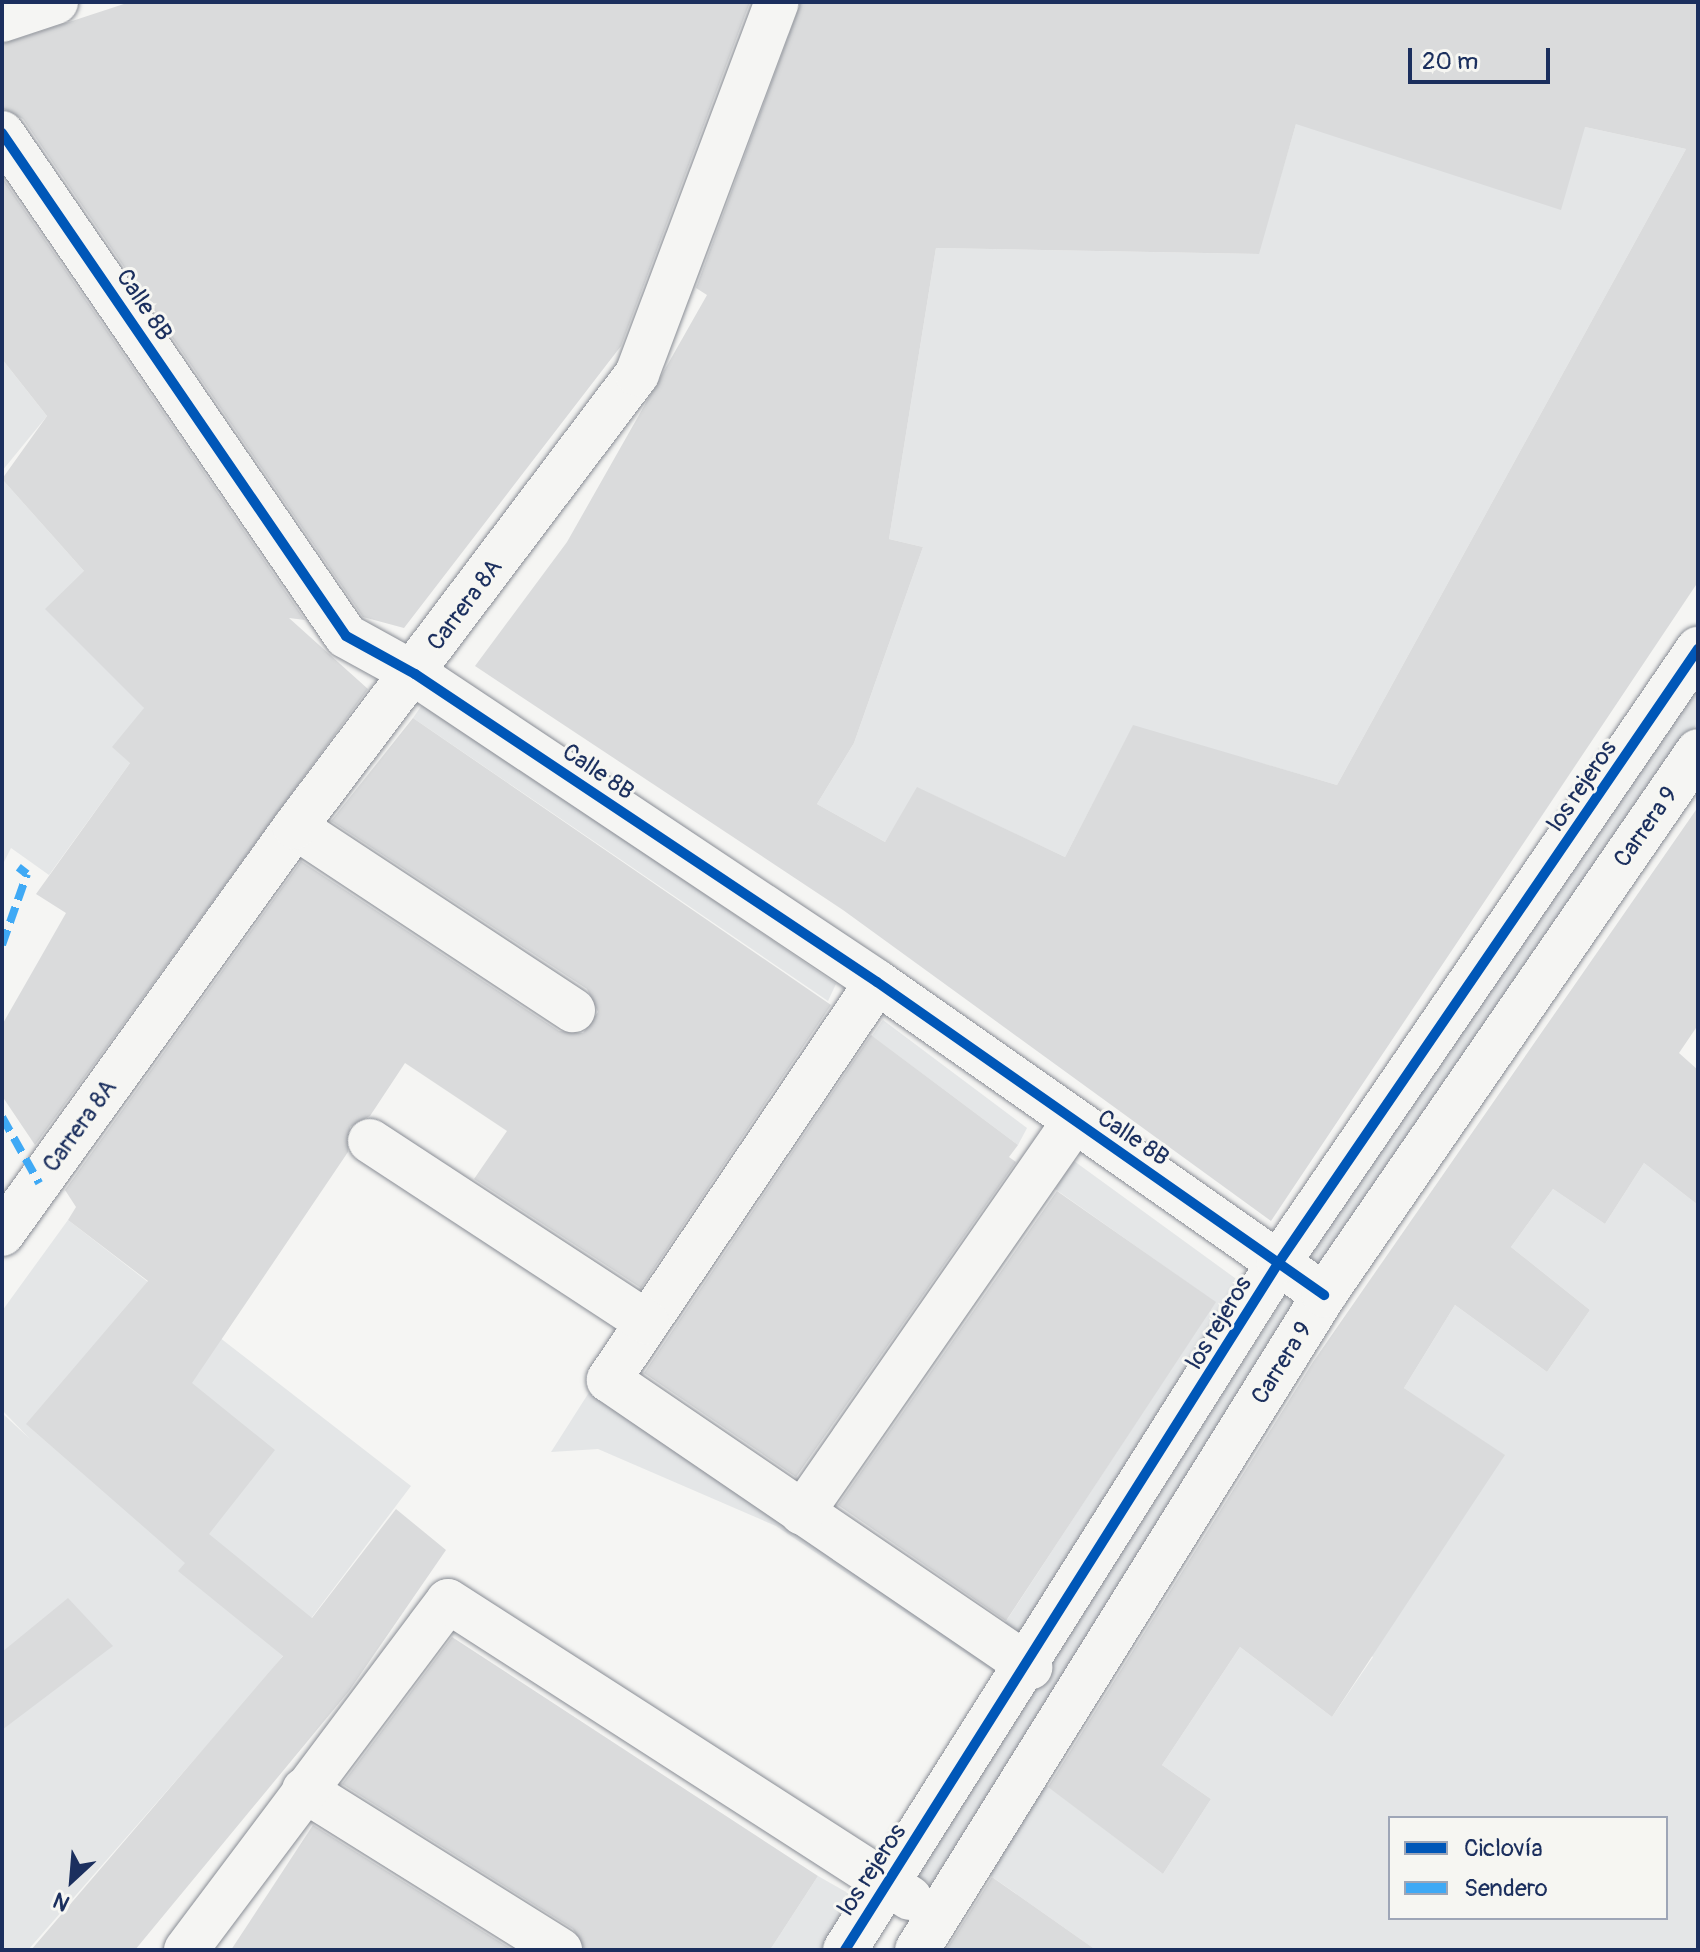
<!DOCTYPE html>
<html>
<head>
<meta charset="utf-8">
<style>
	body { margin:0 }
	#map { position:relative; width:1700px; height:1952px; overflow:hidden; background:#f5f5f3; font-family:Pangolin,sans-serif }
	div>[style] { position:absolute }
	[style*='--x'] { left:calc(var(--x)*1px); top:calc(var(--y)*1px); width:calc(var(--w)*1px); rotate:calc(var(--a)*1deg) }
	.green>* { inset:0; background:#e4e6e7 }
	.building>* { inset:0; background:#dadbdc }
	.roads { filter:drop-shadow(0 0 2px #898d95) drop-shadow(0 0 2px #898d95) }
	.street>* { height:44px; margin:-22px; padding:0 22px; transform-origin:22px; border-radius:22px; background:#f5f5f3 }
	.quiet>* { height:8px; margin-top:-4px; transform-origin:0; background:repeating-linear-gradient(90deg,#3fa9f5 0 16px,transparent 0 24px) }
	.cycleway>* { height:10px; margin:-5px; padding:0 5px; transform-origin:5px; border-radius:5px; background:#0057b8 }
	span { translate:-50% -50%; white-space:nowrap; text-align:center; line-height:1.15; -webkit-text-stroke:6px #f6f6f2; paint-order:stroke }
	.street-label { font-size:24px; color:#1b2f5e }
	.frame { position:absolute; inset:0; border:4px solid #1b2f5e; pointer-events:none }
	.legend { position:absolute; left:1388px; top:1816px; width:280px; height:104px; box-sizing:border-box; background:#f6f6f2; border:2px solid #9ea6b7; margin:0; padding:10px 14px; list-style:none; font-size:24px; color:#1b2f5e }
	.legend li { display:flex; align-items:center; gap:16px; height:40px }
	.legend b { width:40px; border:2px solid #9ea6b7 }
	.north { position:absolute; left:32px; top:1840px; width:80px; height:80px; -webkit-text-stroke:6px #f6f6f2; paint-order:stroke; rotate:206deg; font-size:22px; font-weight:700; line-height:32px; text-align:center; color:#1b2f5e }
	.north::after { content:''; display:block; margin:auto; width:28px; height:36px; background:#1b2f5e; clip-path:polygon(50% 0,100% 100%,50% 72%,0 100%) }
	.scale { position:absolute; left:1408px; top:48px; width:142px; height:36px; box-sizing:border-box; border:4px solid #1b2f5e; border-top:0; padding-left:10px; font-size:24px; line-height:28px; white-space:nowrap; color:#1b2f5e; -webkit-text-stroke:6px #f6f6f2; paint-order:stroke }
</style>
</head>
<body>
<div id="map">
	<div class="green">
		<div style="clip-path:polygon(1296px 124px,1585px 127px,1686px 149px,1337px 785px,1133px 726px,1065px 857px,918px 788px,885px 842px,817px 804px,854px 743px,923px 547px,889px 539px,936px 248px,1258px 254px)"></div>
		<div style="clip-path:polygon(2px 359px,47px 416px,2px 471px)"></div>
		<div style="clip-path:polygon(2px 479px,84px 571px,144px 708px,130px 763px,49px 875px,11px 848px,2px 866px)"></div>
		<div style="clip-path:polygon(1698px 685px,1698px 722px,1321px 1274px,1301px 1260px)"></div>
		<div style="clip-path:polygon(424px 702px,836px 984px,828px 1001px,413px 718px)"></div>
		<div style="clip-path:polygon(883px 1020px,1027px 1128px,1018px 1145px,872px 1036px)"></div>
		<div style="clip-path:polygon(1074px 1161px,1250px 1289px,1026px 1640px,1003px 1626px,1215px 1302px,1055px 1189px)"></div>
		<div style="clip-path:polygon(evenodd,1644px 1163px,1698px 1205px,1698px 1950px,1096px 1950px,988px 1874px,1041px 1781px,1163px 1874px,1211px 1799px,1162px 1765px,1240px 1647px,1332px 1717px,1373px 1657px,1334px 1628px,1504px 1455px,1404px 1388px,1455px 1305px,1547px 1372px,1590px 1310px,1511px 1247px,1553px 1189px,1605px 1224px,1644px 1163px,1390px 1818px,1666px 1818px,1666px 1918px,1390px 1918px,1390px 1818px)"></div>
		<div style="clip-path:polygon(68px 1220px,411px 1486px,269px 1674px,28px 1950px,2px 1950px,2px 1413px,30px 1439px,2px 1410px,2px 1311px)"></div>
		<div style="clip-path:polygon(1285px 1296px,1300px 1307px,933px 1885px,916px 1876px)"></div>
		<div style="clip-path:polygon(595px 1383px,1008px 1662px,1001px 1677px,776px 1526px,598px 1449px,551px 1452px)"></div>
		<div style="clip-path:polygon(818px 1876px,855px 1897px,820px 1950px,770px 1950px)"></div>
	</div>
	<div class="building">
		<div style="clip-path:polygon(130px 2px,750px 2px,621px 346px,404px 628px,363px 617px,23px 119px,2px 108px,2px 44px)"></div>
		<div style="clip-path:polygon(evenodd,801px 2px,1698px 2px,1698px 582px,1271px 1221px,843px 910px,475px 666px,567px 542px,707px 295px,696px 288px,801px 2px,1296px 124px,1561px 210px,1585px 127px,1686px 149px,1337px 785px,1133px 725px,1065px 857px,917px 787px,885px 842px,817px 804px,854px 743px,923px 547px,889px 539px,936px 248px,1259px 254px,1296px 124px)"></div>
		<div style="clip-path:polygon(2px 177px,305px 620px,289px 618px,368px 689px,35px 1145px,2px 1096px,2px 1025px,66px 913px,36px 894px,130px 763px,112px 747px,144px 708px,45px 609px,84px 571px,2px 479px,47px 416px,2px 359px)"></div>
		<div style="clip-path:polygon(413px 718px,831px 1005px,641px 1288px,474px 1179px,507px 1131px,405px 1063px,370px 1116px,350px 1127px,348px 1152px,192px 1383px,275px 1450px,209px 1534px,312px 1618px,396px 1509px,446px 1550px,349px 1691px,135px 1950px,31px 1950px,283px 1656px,178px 1571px,185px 1563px,26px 1424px,148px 1281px,68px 1220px,76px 1207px,65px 1190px,301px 861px,559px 1031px,583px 1033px,598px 1012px,587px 989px,331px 821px)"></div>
		<div style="clip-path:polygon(1698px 807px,1698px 1025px,1679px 1053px,1698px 1070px,1698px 1205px,1644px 1163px,1605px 1224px,1553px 1189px,1511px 1247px,1590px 1310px,1547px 1372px,1455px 1305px,1404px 1388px,1505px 1455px,1332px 1717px,1240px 1647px,1162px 1765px,1211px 1799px,1163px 1874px,1048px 1787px,1313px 1362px)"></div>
		<div style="clip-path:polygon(871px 1035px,1018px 1145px,1009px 1157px,1016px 1162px,796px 1477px,644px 1373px)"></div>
		<div style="clip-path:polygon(1057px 1191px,1216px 1302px,1006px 1621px,838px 1505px)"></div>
		<div style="clip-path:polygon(68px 1598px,113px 1646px,2px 1730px,2px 1652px)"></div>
		<div style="clip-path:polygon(452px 1637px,818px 1876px,770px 1950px,585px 1950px,573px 1929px,342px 1784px)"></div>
		<div style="clip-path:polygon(313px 1825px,513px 1950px,231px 1950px)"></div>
		<div style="clip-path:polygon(992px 1877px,1096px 1950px,946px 1950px)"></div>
	</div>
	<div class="roads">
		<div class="street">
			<div style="--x:2;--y:20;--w:57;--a:-18.4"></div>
			<div style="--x:2;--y:133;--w:609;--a:55.63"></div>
			<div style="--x:346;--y:636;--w:79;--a:28.8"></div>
			<div style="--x:415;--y:674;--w:555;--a:33.69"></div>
			<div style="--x:877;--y:982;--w:546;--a:35"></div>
			<div style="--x:295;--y:827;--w:333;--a:33.4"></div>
			<div style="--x:877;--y:982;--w:480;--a:124"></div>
			<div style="--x:609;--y:1380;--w:510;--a:34.28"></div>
			<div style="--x:370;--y:1141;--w:331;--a:33.2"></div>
			<div style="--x:2;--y:1234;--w:501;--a:-54.25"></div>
			<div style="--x:295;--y:827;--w:568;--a:-52.95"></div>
			<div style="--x:637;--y:374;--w:397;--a:-69.4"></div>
			<div style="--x:802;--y:1513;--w:476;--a:-55.2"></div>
			<div style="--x:304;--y:1790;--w:302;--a:32"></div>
			<div style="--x:186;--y:1950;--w:436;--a:-53.1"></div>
			<div style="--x:448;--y:1601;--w:549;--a:32.74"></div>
			<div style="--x:845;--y:1950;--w:813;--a:-57.76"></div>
			<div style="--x:1279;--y:1262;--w:743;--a:-55.65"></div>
			<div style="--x:917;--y:1950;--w:771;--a:-58.14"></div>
			<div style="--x:1324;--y:1295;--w:660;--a:-55.49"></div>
		</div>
	</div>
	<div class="quiet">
		<div style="--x:2;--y:945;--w:75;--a:-70.6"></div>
		<div style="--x:27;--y:874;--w:11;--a:-142"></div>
		<div style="--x:2;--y:1117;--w:76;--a:60.7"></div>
	</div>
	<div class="cycleway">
		<div style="--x:2;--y:133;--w:609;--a:55.63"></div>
		<div style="--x:346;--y:636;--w:79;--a:28.8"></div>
		<div style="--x:415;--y:674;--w:555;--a:33.69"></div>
		<div style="--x:877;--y:982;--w:546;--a:35"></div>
		<div style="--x:845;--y:1950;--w:813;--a:-57.76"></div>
		<div style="--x:1279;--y:1262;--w:743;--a:-55.65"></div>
	</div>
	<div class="street-label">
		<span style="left:144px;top:305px;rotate:56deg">Calle 8B</span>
		<span style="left:465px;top:605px;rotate:-53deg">Carrera 8A</span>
		<span style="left:598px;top:772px;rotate:34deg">Calle 8B</span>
		<span style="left:1582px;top:786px;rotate:-56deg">los rejeros</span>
		<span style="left:1646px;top:827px;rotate:-55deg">Carrera 9</span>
		<span style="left:80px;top:1126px;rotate:-54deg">Carrera 8A</span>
		<span style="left:1133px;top:1138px;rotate:34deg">Calle 8B</span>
		<span style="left:1219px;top:1323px;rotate:-59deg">los rejeros</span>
		<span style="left:1282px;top:1363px;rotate:-58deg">Carrera 9</span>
		<span style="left:872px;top:1870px;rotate:-57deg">los rejeros</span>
	</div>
	<div class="frame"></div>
	<ul class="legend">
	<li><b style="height:10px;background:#0057b8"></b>Ciclovía</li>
	<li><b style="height:10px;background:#3fa9f5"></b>Sendero</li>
	</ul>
	<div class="north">N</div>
	<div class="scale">20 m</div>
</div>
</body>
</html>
